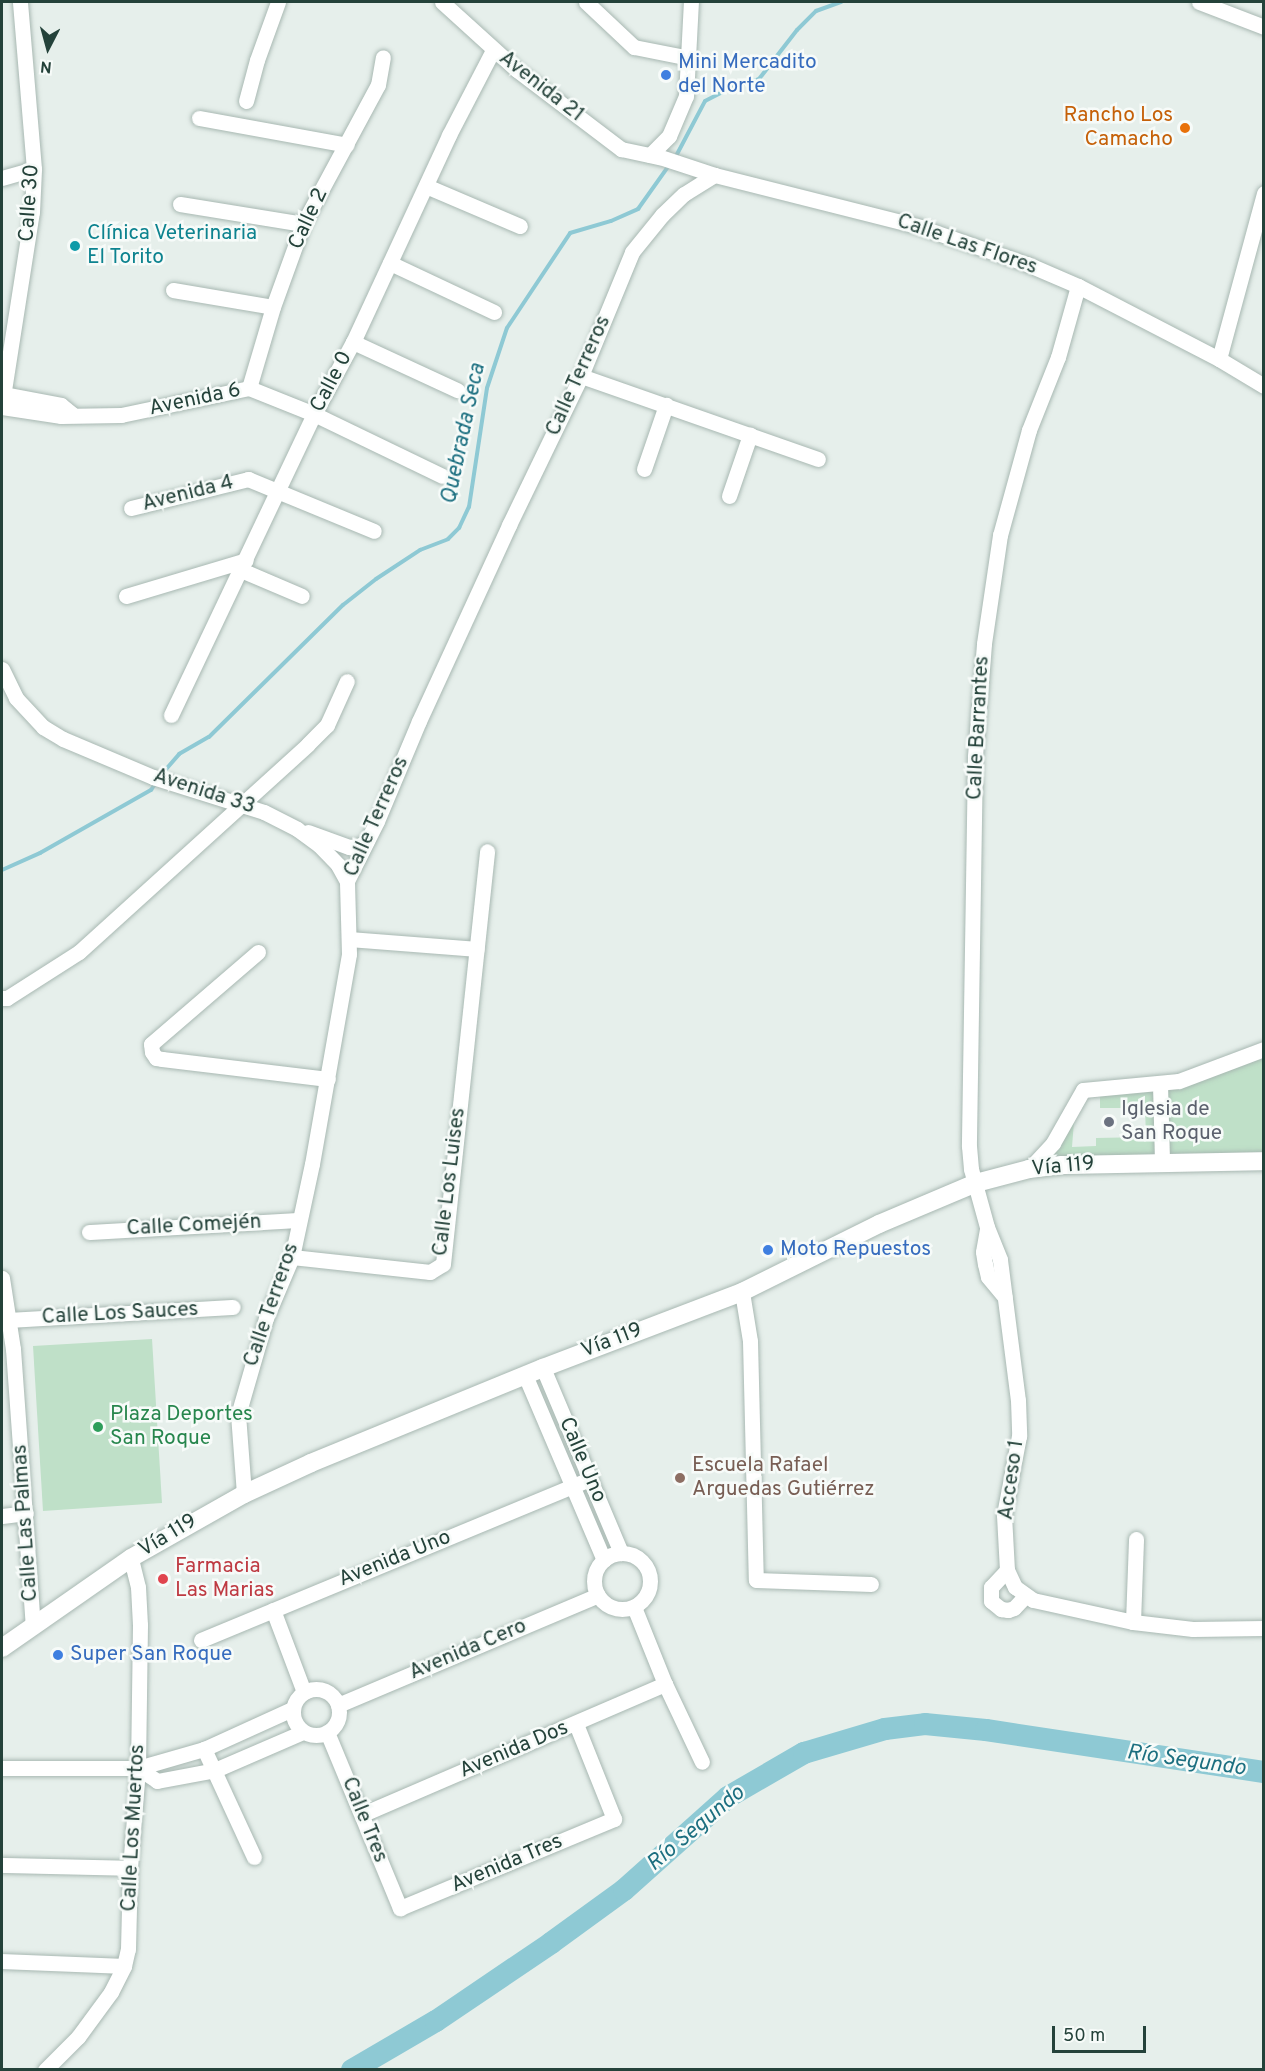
<!DOCTYPE html>
<html>
<head>
<meta charset="utf-8">
<style>
	body { margin:0 }
	#map { position:relative; width:1265px; height:2071px; overflow:hidden; background:#e6efeb; font-family:Overpass,sans-serif }
	div>[style] { position:absolute }
	[style*='--x'] { left:calc(var(--x)*1px); top:calc(var(--y)*1px); width:calc(var(--w)*1px); rotate:calc(var(--a)*1deg) }
	.green>* { inset:0; background:#bfe0c8 }
	.stream>* { height:4px; margin:-2px; padding:0 2px; transform-origin:2px; border-radius:2px; background:#8ec9d4 }
	.river>* { height:22px; margin:-11px; padding:0 11px; transform-origin:11px; border-radius:11px; background:#8ec9d4 }
	.roads { filter:drop-shadow(0 0 2px #a8b8b2) drop-shadow(0 0 2px #a8b8b2) }
	.street>* { height:15px; margin:-7.5px; padding:0 7.5px; transform-origin:7.5px; border-radius:7.5px; background:#fff }
	.street>.ring { margin:-7.5px; padding:0; box-sizing:content-box; background:none; border:15px solid #fff; border-radius:50% }
	.secondary>* { height:18px; margin:-9px; padding:0 9px; transform-origin:9px; border-radius:9px; background:#fff }
	.dots>* { width:16px; height:16px; translate:-50% -50%; box-sizing:border-box; border:3px solid #f7fbf9; border-radius:50% }
	span { translate:-50% -50%; white-space:nowrap; text-align:center; line-height:1.15; -webkit-text-stroke:5px #f7fbf9; paint-order:stroke }
	.shop-label { font-size:21px; color:#366cbe }
	.left { translate:0 -50%; text-align:left }
	.street-label { font-size:21px; color:#24423a }
	.food-label { font-size:21px; color:#c56008 }
	.right { translate:-100% -50%; text-align:right }
	.culture-label { font-size:21px; color:#0d838f }
	.worship-label { font-size:21px; color:#5b616d }
	.leisure-label { font-size:21px; color:#27864d }
	.education-label { font-size:21px; color:#785e54 }
	.health-label { font-size:21px; color:#be3a42 }
	.water-label { font-size:22px; color:#1c6f80; font-style:italic }
	.frame { position:absolute; inset:0; border:3px solid #24423a; pointer-events:none }
	.north { position:absolute; left:18px; top:18px; width:60px; height:60px; -webkit-text-stroke:4px #f7fbf9; paint-order:stroke; rotate:186deg; font-size:16px; font-weight:700; line-height:24px; text-align:center; color:#24423a }
	.north::after { content:''; display:block; margin:auto; width:21px; height:27px; background:#24423a; clip-path:polygon(50% 0,100% 100%,50% 72%,0 100%) }
	.scale { position:absolute; left:1052px; top:2026px; width:94px; height:27px; box-sizing:border-box; border:3px solid #24423a; border-top:0; padding-left:8px; font-size:18px; line-height:21px; white-space:nowrap; color:#24423a; -webkit-text-stroke:4px #f7fbf9; paint-order:stroke }
</style>
</head>
<body>
<div id="map">
	<div class="green">
		<div style="clip-path:polygon(1263px 1058px,1263px 1152px,1166px 1154px,1164px 1092px)"></div>
		<div style="clip-path:polygon(evenodd,1155px 1089px,1155px 1156px,1051px 1158px,1076px 1101px,1083px 1092px,1155px 1089px,1090px 1094px,1100px 1095px,1100px 1108px,1145px 1108px,1146px 1137px,1096px 1138px,1096px 1146px,1072px 1147px,1075px 1108px,1083px 1108px,1084px 1099px,1090px 1094px)"></div>
		<div style="clip-path:polygon(152px 1339px,162px 1503px,43px 1511px,33px 1346px)"></div>
	</div>
	<div class="stream">
		<div style="--x:675;--y:158;--w:64;--a:-62.2"></div>
		<div style="--x:705;--y:101;--w:28;--a:-27"></div>
		<div style="--x:730;--y:88;--w:30;--a:-17"></div>
		<div style="--x:759;--y:79;--w:62;--a:-52.2"></div>
		<div style="--x:797;--y:30;--w:27;--a:-45"></div>
		<div style="--x:816;--y:11;--w:27;--a:-20"></div>
		<div style="--x:161;--y:775;--w:28;--a:-49"></div>
		<div style="--x:179;--y:754;--w:34;--a:-30"></div>
		<div style="--x:209;--y:737;--w:188;--a:-44.6"></div>
		<div style="--x:343;--y:605;--w:42;--a:-38.2"></div>
		<div style="--x:376;--y:579;--w:53;--a:-33.4"></div>
		<div style="--x:420;--y:550;--w:30;--a:-21"></div>
		<div style="--x:448;--y:539;--w:16;--a:-45"></div>
		<div style="--x:459;--y:528;--w:23;--a:-65"></div>
		<div style="--x:469;--y:507;--w:120;--a:-81.4"></div>
		<div style="--x:487;--y:388;--w:63;--a:-71.6"></div>
		<div style="--x:507;--y:328;--w:114;--a:-56.4"></div>
		<div style="--x:570;--y:233;--w:43;--a:-16.3"></div>
		<div style="--x:611;--y:221;--w:30;--a:-24"></div>
		<div style="--x:638;--y:209;--w:55;--a:-54.6"></div>
		<div style="--x:2;--y:870;--w:42;--a:-24.1"></div>
		<div style="--x:40;--y:853;--w:128;--a:-29.6"></div>
		<div style="--x:151;--y:790;--w:11;--a:-56"></div>
	</div>
	<div class="river">
		<div style="--x:352;--y:2070;--w:97;--a:-30.3"></div>
		<div style="--x:436;--y:2021;--w:139;--a:-34.1"></div>
		<div style="--x:551;--y:1943;--w:90;--a:-36"></div>
		<div style="--x:624;--y:1890;--w:140;--a:-41.8"></div>
		<div style="--x:728;--y:1797;--w:88;--a:-30.1"></div>
		<div style="--x:804;--y:1753;--w:84;--a:-16.5"></div>
		<div style="--x:885;--y:1729;--w:40;--a:-7.1"></div>
		<div style="--x:925;--y:1724;--w:61;--a:5.6"></div>
		<div style="--x:986;--y:1730;--w:281;--a:8.6"></div>
	</div>
	<div class="roads">
		<div class="street">
			<div style="--x:442;--y:2;--w:101;--a:42.2"></div>
			<div style="--x:517;--y:70;--w:131;--a:37.2"></div>
			<div style="--x:621;--y:149;--w:40;--a:12"></div>
			<div style="--x:660;--y:157;--w:58;--a:18.1"></div>
			<div style="--x:715;--y:175;--w:211;--a:14.2"></div>
			<div style="--x:920;--y:227;--w:113;--a:19.1"></div>
			<div style="--x:1027;--y:264;--w:56;--a:23.3"></div>
			<div style="--x:1078;--y:286;--w:159;--a:27.4"></div>
			<div style="--x:1219;--y:359;--w:52;--a:31"></div>
			<div style="--x:586;--y:2;--w:66;--a:43.2"></div>
			<div style="--x:634;--y:47;--w:56;--a:11.3"></div>
			<div style="--x:1199;--y:2;--w:70;--a:21"></div>
			<div style="--x:246;--y:101;--w:42;--a:-75"></div>
			<div style="--x:257;--y:60;--w:62;--a:-70.1"></div>
			<div style="--x:199;--y:118;--w:150;--a:10.3"></div>
			<div style="--x:650;--y:155;--w:27;--a:-45"></div>
			<div style="--x:669;--y:136;--w:43;--a:-67"></div>
			<div style="--x:686;--y:96;--w:94;--a:-87"></div>
			<div style="--x:2;--y:178;--w:33;--a:-16"></div>
			<div style="--x:426;--y:186;--w:102;--a:23.1"></div>
			<div style="--x:180;--y:204;--w:125;--a:9.2"></div>
			<div style="--x:390;--y:263;--w:115;--a:25.2"></div>
			<div style="--x:1078;--y:286;--w:74;--a:105.7"></div>
			<div style="--x:1058;--y:357;--w:79;--a:111.7"></div>
			<div style="--x:1029;--y:430;--w:109;--a:105.4"></div>
			<div style="--x:1000;--y:535;--w:110;--a:98.4"></div>
			<div style="--x:984;--y:644;--w:113;--a:94.6"></div>
			<div style="--x:975;--y:757;--w:389;--a:90.9"></div>
			<div style="--x:969;--y:1146;--w:23;--a:85"></div>
			<div style="--x:971;--y:1169;--w:60;--a:74.6"></div>
			<div style="--x:987;--y:1227;--w:35;--a:68"></div>
			<div style="--x:1000;--y:1260;--w:141;--a:82.7"></div>
			<div style="--x:1018;--y:1400;--w:36;--a:88"></div>
			<div style="--x:1019;--y:1436;--w:80;--a:100.8"></div>
			<div style="--x:1004;--y:1515;--w:55;--a:86.9"></div>
			<div style="--x:1007;--y:1570;--w:19;--a:65"></div>
			<div style="--x:1015;--y:1587;--w:22;--a:36"></div>
			<div style="--x:1033;--y:1600;--w:102;--a:12.4"></div>
			<div style="--x:1133;--y:1622;--w:60;--a:6.7"></div>
			<div style="--x:1193;--y:1629;--w:71;--a:-0.8"></div>
			<div style="--x:173;--y:290;--w:101;--a:9.6"></div>
			<div style="--x:353;--y:342;--w:115;--a:24.8"></div>
			<div style="--x:1219;--y:359;--w:172;--a:-74.8"></div>
			<div style="--x:581;--y:376;--w:251;--a:19.3"></div>
			<div style="--x:249;--y:388;--w:84;--a:-73.5"></div>
			<div style="--x:273;--y:307;--w:88;--a:-70.1"></div>
			<div style="--x:303;--y:224;--w:158;--a:-61.7"></div>
			<div style="--x:378;--y:85;--w:28;--a:-80"></div>
			<div style="--x:4;--y:394;--w:58;--a:10.9"></div>
			<div style="--x:61;--y:405;--w:14;--a:39"></div>
			<div style="--x:2;--y:403;--w:193;--a:-81.1"></div>
			<div style="--x:32;--y:212;--w:43;--a:-87.3"></div>
			<div style="--x:34;--y:169;--w:168;--a:-94.8"></div>
			<div style="--x:2;--y:407;--w:60;--a:8.7"></div>
			<div style="--x:61;--y:416;--w:60;--a:-1"></div>
			<div style="--x:121;--y:415;--w:131;--a:-11.9"></div>
			<div style="--x:249;--y:388;--w:70;--a:21.8"></div>
			<div style="--x:314;--y:414;--w:142;--a:25.8"></div>
			<div style="--x:644;--y:469;--w:68;--a:-71"></div>
			<div style="--x:729;--y:496;--w:65;--a:-71"></div>
			<div style="--x:131;--y:508;--w:121;--a:-13.9"></div>
			<div style="--x:248;--y:479;--w:136;--a:22.4"></div>
			<div style="--x:241;--y:570;--w:66;--a:23.1"></div>
			<div style="--x:126;--y:596;--w:125;--a:-16.7"></div>
			<div style="--x:2;--y:669;--w:32;--a:64"></div>
			<div style="--x:16;--y:698;--w:40;--a:47"></div>
			<div style="--x:43;--y:727;--w:23;--a:31"></div>
			<div style="--x:63;--y:739;--w:98;--a:22.9"></div>
			<div style="--x:153;--y:777;--w:116;--a:17.5"></div>
			<div style="--x:264;--y:812;--w:37;--a:27"></div>
			<div style="--x:297;--y:829;--w:27;--a:36"></div>
			<div style="--x:319;--y:845;--w:28;--a:46"></div>
			<div style="--x:338;--y:865;--w:18;--a:61"></div>
			<div style="--x:171;--y:715;--w:333;--a:-64.6"></div>
			<div style="--x:314;--y:414;--w:82;--a:-61.6"></div>
			<div style="--x:353;--y:342;--w:228;--a:-65.1"></div>
			<div style="--x:449;--y:135;--w:96;--a:-62.6"></div>
			<div style="--x:308;--y:832;--w:44;--a:20.1"></div>
			<div style="--x:349;--y:847;--w:10;--a:-6"></div>
			<div style="--x:359;--y:846;--w:9;--a:-32"></div>
			<div style="--x:350;--y:939;--w:127;--a:4.5"></div>
			<div style="--x:258;--y:952;--w:141;--a:139.3"></div>
			<div style="--x:151;--y:1044;--w:8;--a:83"></div>
			<div style="--x:152;--y:1052;--w:7;--a:56"></div>
			<div style="--x:156;--y:1058;--w:6;--a:9"></div>
			<div style="--x:162;--y:1059;--w:167;--a:6.9"></div>
			<div style="--x:2;--y:998;--w:5;--a:0"></div>
			<div style="--x:7;--y:998;--w:85;--a:-32.6"></div>
			<div style="--x:79;--y:952;--w:309;--a:-42.2"></div>
			<div style="--x:308;--y:744;--w:27;--a:-45"></div>
			<div style="--x:327;--y:725;--w:48;--a:-65.6"></div>
			<div style="--x:1160;--y:1084;--w:78;--a:88.5"></div>
			<div style="--x:1029;--y:1169;--w:35;--a:-47"></div>
			<div style="--x:1053;--y:1143;--w:61;--a:-60.5"></div>
			<div style="--x:1083;--y:1090;--w:96;--a:-5.4"></div>
			<div style="--x:1179;--y:1081;--w:91;--a:-20.6"></div>
			<div style="--x:987;--y:1229;--w:23;--a:100"></div>
			<div style="--x:983;--y:1252;--w:12;--a:81"></div>
			<div style="--x:985;--y:1264;--w:13;--a:77"></div>
			<div style="--x:988;--y:1277;--w:26;--a:50"></div>
			<div style="--x:89;--y:1232;--w:210;--a:-3.3"></div>
			<div style="--x:292;--y:1257;--w:139;--a:6.2"></div>
			<div style="--x:430;--y:1272;--w:15;--a:-32"></div>
			<div style="--x:443;--y:1264;--w:415;--a:-83.9"></div>
			<div style="--x:2;--y:1278;--w:72;--a:81.2"></div>
			<div style="--x:13;--y:1349;--w:277;--a:85.9"></div>
			<div style="--x:742;--y:1292;--w:50;--a:80.7"></div>
			<div style="--x:750;--y:1341;--w:239;--a:88.6"></div>
			<div style="--x:756;--y:1580;--w:115;--a:2"></div>
			<div style="--x:7;--y:1320;--w:226;--a:-3.3"></div>
			<div style="--x:543;--y:1368;--w:201;--a:67.1"></div>
			<div style="--x:525;--y:1375;--w:201;--a:66.9"></div>
			<div style="--x:244;--y:1494;--w:79;--a:-94.3"></div>
			<div style="--x:238;--y:1415;--w:101;--a:-73.9"></div>
			<div style="--x:266;--y:1318;--w:66;--a:-66.9"></div>
			<div style="--x:292;--y:1257;--w:95;--a:-77.9"></div>
			<div style="--x:312;--y:1164;--w:213;--a:-80"></div>
			<div style="--x:349;--y:954;--w:73;--a:-91.6"></div>
			<div style="--x:347;--y:881;--w:67;--a:-63.4"></div>
			<div style="--x:377;--y:821;--w:108;--a:-67.2"></div>
			<div style="--x:419;--y:721;--w:216;--a:-65.3"></div>
			<div style="--x:509;--y:525;--w:165;--a:-64.2"></div>
			<div style="--x:581;--y:376;--w:134;--a:-67.6"></div>
			<div style="--x:632;--y:252;--w:48;--a:-51"></div>
			<div style="--x:662;--y:215;--w:30;--a:-44"></div>
			<div style="--x:684;--y:194;--w:36;--a:-32"></div>
			<div style="--x:2;--y:1516;--w:24;--a:-7"></div>
			<div class="ring" style="left:594px;top:1553px;width:41px;height:41px"></div>
			<div style="--x:1007;--y:1570;--w:23;--a:133"></div>
			<div style="--x:991;--y:1587;--w:14;--a:90"></div>
			<div style="--x:991;--y:1601;--w:13;--a:39"></div>
			<div style="--x:1001;--y:1609;--w:7;--a:8"></div>
			<div style="--x:1008;--y:1610;--w:6;--a:-18"></div>
			<div style="--x:1014;--y:1608;--w:16;--a:-47"></div>
			<div style="--x:634;--y:1607;--w:83;--a:68.1"></div>
			<div style="--x:665;--y:1684;--w:86;--a:64.6"></div>
			<div style="--x:273;--y:1610;--w:88;--a:69.3"></div>
			<div style="--x:1133;--y:1622;--w:83;--a:-87.9"></div>
			<div style="--x:201;--y:1640;--w:421;--a:-22.5"></div>
			<div class="ring" style="left:293px;top:1689px;width:31px;height:31px"></div>
			<div style="--x:338;--y:1705;--w:282;--a:-22.9"></div>
			<div style="--x:327;--y:1732;--w:191;--a:67.5"></div>
			<div style="--x:400;--y:1908;--w:232;--a:-22.6"></div>
			<div style="--x:614;--y:1819;--w:102;--a:-111.8"></div>
			<div style="--x:204;--y:1749;--w:119;--a:65.2"></div>
			<div style="--x:2;--y:1768;--w:136;--a:0"></div>
			<div style="--x:138;--y:1768;--w:69;--a:-16.1"></div>
			<div style="--x:204;--y:1749;--w:97;--a:-24.4"></div>
			<div style="--x:138;--y:1768;--w:23;--a:34"></div>
			<div style="--x:157;--y:1781;--w:59;--a:-10.7"></div>
			<div style="--x:215;--y:1770;--w:96;--a:-23.4"></div>
			<div style="--x:363;--y:1814;--w:329;--a:-23.3"></div>
			<div style="--x:2;--y:1865;--w:128;--a:1.3"></div>
			<div style="--x:2;--y:1961;--w:122;--a:2.3"></div>
			<div style="--x:45;--y:2070;--w:47;--a:-45"></div>
			<div style="--x:78;--y:2037;--w:56;--a:-53.7"></div>
			<div style="--x:111;--y:1992;--w:29;--a:-63"></div>
			<div style="--x:124;--y:1966;--w:17;--a:-77"></div>
			<div style="--x:128;--y:1949;--w:81;--a:-88.6"></div>
			<div style="--x:130;--y:1868;--w:100;--a:-85.4"></div>
			<div style="--x:138;--y:1768;--w:143;--a:-89.2"></div>
			<div style="--x:140;--y:1625;--w:38;--a:-93"></div>
			<div style="--x:138;--y:1587;--w:30;--a:-104"></div>
		</div>
		<div class="secondary">
			<div style="--x:2;--y:1648;--w:157;--a:-34.9"></div>
			<div style="--x:131;--y:1558;--w:130;--a:-29.5"></div>
			<div style="--x:244;--y:1494;--w:74;--a:-24.8"></div>
			<div style="--x:311;--y:1463;--w:251;--a:-22.3"></div>
			<div style="--x:543;--y:1368;--w:213;--a:-20.9"></div>
			<div style="--x:742;--y:1292;--w:153;--a:-26.4"></div>
			<div style="--x:879;--y:1224;--w:105;--a:-22.9"></div>
			<div style="--x:976;--y:1183;--w:55;--a:-14.8"></div>
			<div style="--x:1029;--y:1169;--w:33;--a:-7"></div>
			<div style="--x:1062;--y:1165;--w:202;--a:-1.1"></div>
		</div>
	</div>
	<div class="dots">
		<div style="left:666px;top:75px;background:#3f7fe0"></div>
		<div style="left:1185px;top:128px;background:#e8710a"></div>
		<div style="left:75px;top:246px;background:#0f9aa8"></div>
		<div style="left:1109px;top:1122px;background:#6b7280"></div>
		<div style="left:768px;top:1250px;background:#3f7fe0"></div>
		<div style="left:98px;top:1427px;background:#2e9e5b"></div>
		<div style="left:680px;top:1478px;background:#8d6e63"></div>
		<div style="left:163px;top:1579px;background:#e0444e"></div>
		<div style="left:58px;top:1655px;background:#3f7fe0"></div>
	</div>
	<div class="shop-label">
		<span class="left" style="left:678px;top:75px">Mini Mercadito<br>del Norte</span>
		<span class="left" style="left:780px;top:1250px">Moto Repuestos</span>
		<span class="left" style="left:70px;top:1655px">Super San Roque</span>
	</div>
	<div class="street-label">
		<span style="left:541px;top:87px;rotate:38deg">Avenida 21</span>
		<span style="left:30px;top:203px;rotate:-86deg">Calle 30</span>
		<span style="left:309px;top:219px;rotate:-65deg">Calle 2</span>
		<span style="left:967px;top:245px;rotate:19deg">Calle Las Flores</span>
		<span style="left:579px;top:376px;rotate:-66deg">Calle Terreros</span>
		<span style="left:332px;top:382px;rotate:-62deg">Calle 0</span>
		<span style="left:195px;top:400px;rotate:-12deg">Avenida 6</span>
		<span style="left:188px;top:494px;rotate:-14deg">Avenida 4</span>
		<span style="left:979px;top:728px;rotate:-87deg">Calle Barrantes</span>
		<span style="left:204px;top:792px;rotate:18deg">Avenida 33</span>
		<span style="left:377px;top:817px;rotate:-66deg">Calle Terreros</span>
		<span style="left:1063px;top:1167px;rotate:-5deg">Vía 119</span>
		<span style="left:450px;top:1182px;rotate:-83deg">Calle Los Luises</span>
		<span style="left:194px;top:1226px;rotate:-3deg">Calle Comején</span>
		<span style="left:272px;top:1305px;rotate:-71deg">Calle Terreros</span>
		<span style="left:120px;top:1314px;rotate:-3deg">Calle Los Sauces</span>
		<span style="left:612px;top:1341px;rotate:-21deg">Vía 119</span>
		<span style="left:582px;top:1460px;rotate:67deg">Calle Uno</span>
		<span style="left:1012px;top:1480px;rotate:-82deg">Acceso 1</span>
		<span style="left:26px;top:1523px;rotate:-94deg">Calle Las Palmas</span>
		<span style="left:168px;top:1536px;rotate:-31deg">Vía 119</span>
		<span style="left:395px;top:1559px;rotate:-22deg">Avenida Uno</span>
		<span style="left:468px;top:1650px;rotate:-23deg">Avenida Cero</span>
		<span style="left:514px;top:1750px;rotate:-23deg">Avenida Dos</span>
		<span style="left:364px;top:1820px;rotate:68deg">Calle Tres</span>
		<span style="left:134px;top:1828px;rotate:-87deg">Calle Los Muertos</span>
		<span style="left:507px;top:1864px;rotate:-23deg">Avenida Tres</span>
	</div>
	<div class="food-label">
		<span class="right" style="left:1173px;top:128px">Rancho Los<br>Camacho</span>
	</div>
	<div class="culture-label">
		<span class="left" style="left:87px;top:246px">Clínica Veterinaria<br>El Torito</span>
	</div>
	<div class="worship-label">
		<span class="left" style="left:1121px;top:1122px">Iglesia de<br>San Roque</span>
	</div>
	<div class="leisure-label">
		<span class="left" style="left:110px;top:1427px">Plaza Deportes<br>San Roque</span>
	</div>
	<div class="education-label">
		<span class="left" style="left:692px;top:1478px">Escuela Rafael<br>Arguedas Gutiérrez</span>
	</div>
	<div class="health-label">
		<span class="left" style="left:175px;top:1579px">Farmacia<br>Las Marias</span>
	</div>
	<div class="water-label">
		<span style="left:464px;top:434px;rotate:-78deg">Quebrada Seca</span>
		<span style="left:1186px;top:1761px;rotate:8deg">Río Segundo</span>
		<span style="left:696px;top:1829px;rotate:-40deg">Río Segundo</span>
	</div>
	<div class="frame"></div>
	<div class="north">N</div>
	<div class="scale">50 m</div>
</div>
</body>
</html>
